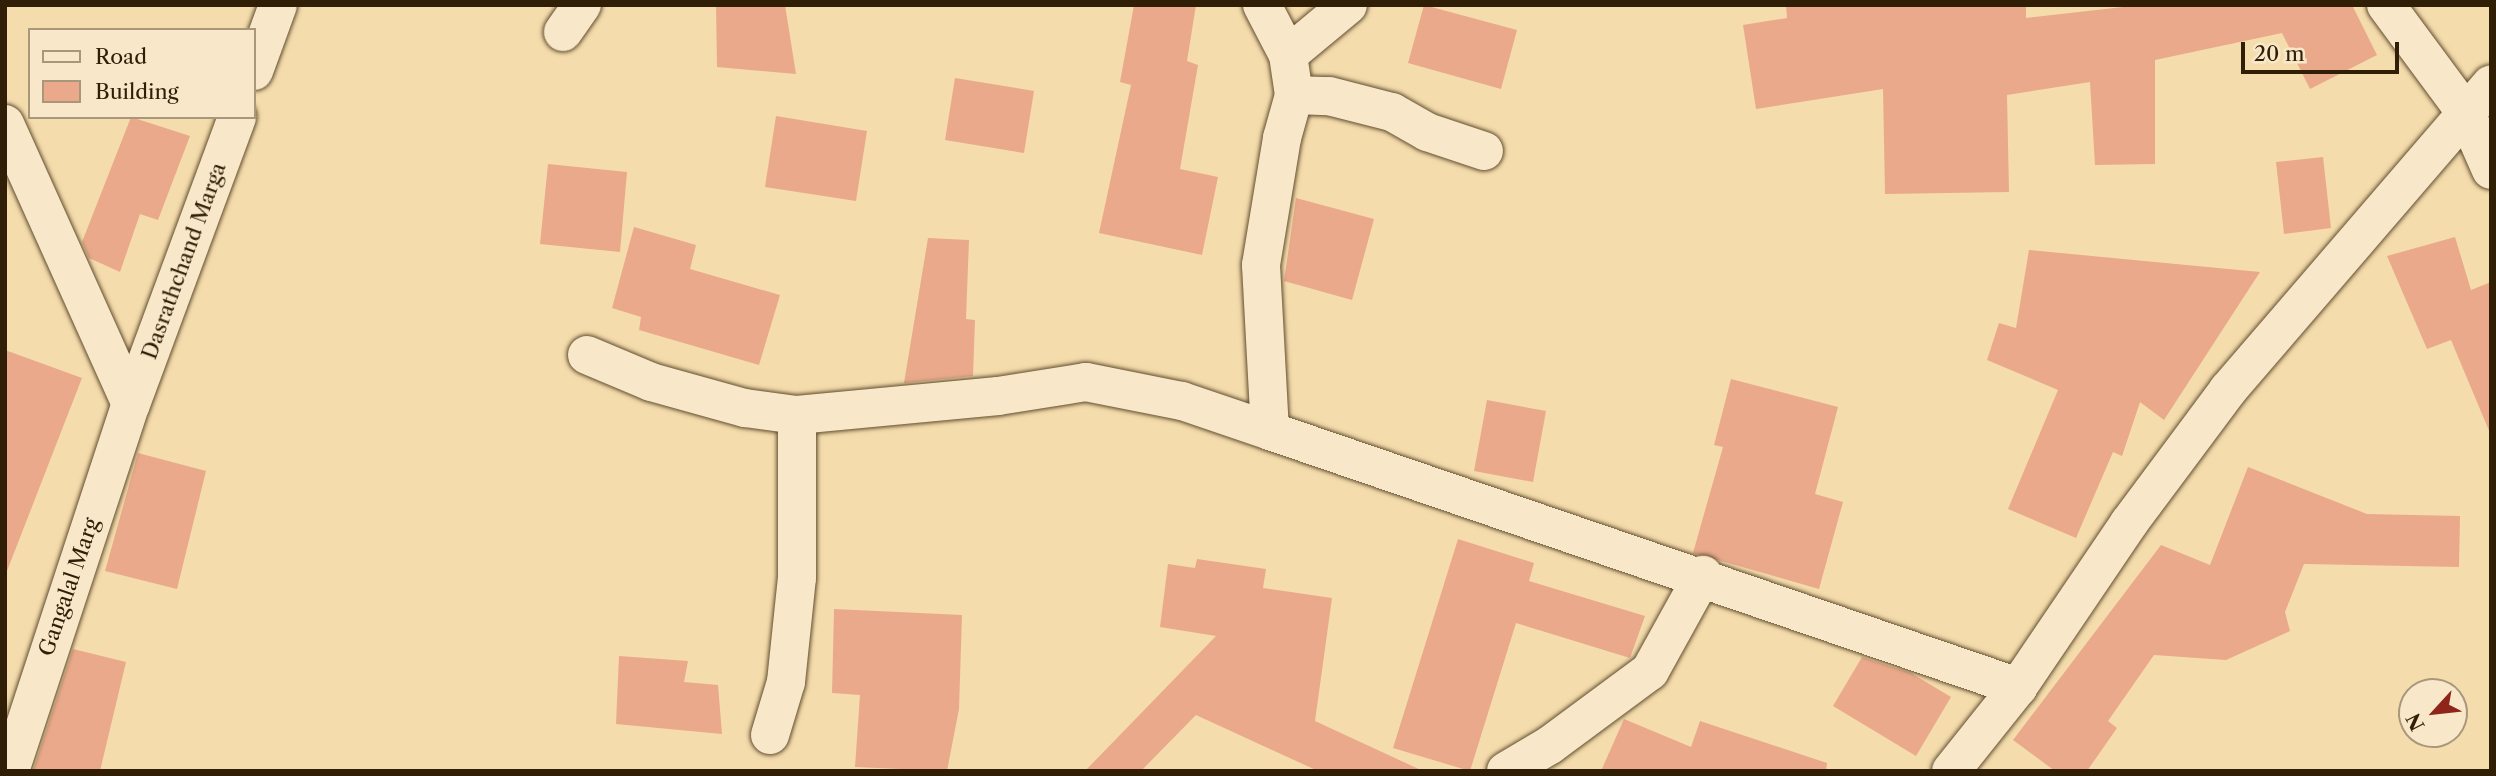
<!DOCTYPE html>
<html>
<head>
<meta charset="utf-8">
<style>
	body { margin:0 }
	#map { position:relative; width:2496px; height:776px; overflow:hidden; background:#f5dcac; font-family:"Libre Caslon Text",serif }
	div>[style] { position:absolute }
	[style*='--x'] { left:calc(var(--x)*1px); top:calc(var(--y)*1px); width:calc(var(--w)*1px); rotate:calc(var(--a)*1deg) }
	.building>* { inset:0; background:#eaa98b }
	.roads { filter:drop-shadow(0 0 2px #614e30) drop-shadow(0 0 2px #614e30) }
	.minor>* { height:38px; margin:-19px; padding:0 19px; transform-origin:19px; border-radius:19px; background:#f8e8c9 }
	.tertiary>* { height:38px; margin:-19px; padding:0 19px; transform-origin:19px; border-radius:19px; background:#f8e8c9 }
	span { translate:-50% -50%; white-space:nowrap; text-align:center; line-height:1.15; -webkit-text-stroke:5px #f8e8c9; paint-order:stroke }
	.street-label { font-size:21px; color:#301e06 }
	.frame { position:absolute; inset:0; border:7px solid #301e06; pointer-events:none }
	.legend { position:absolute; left:28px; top:28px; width:228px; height:91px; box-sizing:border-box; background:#f8e8c9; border:2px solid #a8977b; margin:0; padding:9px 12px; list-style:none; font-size:21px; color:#301e06 }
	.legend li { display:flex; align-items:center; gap:14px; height:35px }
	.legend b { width:35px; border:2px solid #a8977b }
	.north { position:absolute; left:2398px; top:678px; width:70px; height:70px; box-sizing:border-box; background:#f8e8c9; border:2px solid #a8977b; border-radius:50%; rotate:243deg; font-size:19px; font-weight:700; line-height:28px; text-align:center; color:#301e06 }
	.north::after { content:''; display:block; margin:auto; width:24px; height:32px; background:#8f2418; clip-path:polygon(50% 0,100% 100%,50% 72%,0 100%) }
	.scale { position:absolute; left:2241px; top:42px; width:158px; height:32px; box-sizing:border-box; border:4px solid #301e06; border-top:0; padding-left:9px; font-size:21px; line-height:24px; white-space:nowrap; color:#301e06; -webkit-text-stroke:5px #f8e8c9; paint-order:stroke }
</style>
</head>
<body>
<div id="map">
	<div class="building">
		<div style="clip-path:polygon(716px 5px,785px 5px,796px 74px,717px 67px)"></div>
		<div style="clip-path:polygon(1134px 5px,1196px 5px,1187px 61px,1198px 65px,1180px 169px,1218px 177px,1202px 255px,1099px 233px,1131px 85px,1120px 82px)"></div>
		<div style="clip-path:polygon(1424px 5px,1517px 30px,1501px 89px,1408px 63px)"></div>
		<div style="clip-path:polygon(1786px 5px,2026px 5px,2026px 18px,2141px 5px,2352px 5px,2377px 55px,2310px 89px,2282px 33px,2155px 60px,2155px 164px,2095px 165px,2090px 82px,2007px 95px,2009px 192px,1885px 194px,1883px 89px,1756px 109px,1743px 25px,1787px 18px)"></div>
		<div style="clip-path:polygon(955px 78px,1034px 91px,1024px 153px,945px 140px)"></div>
		<div style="clip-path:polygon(776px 116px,867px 131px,856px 201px,765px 187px)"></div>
		<div style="clip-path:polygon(131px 117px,190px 136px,158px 220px,140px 214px,120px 272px,89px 258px,82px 242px)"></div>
		<div style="clip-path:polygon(2323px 157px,2331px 228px,2284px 234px,2276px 162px)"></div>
		<div style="clip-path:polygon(548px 164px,627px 172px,620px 252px,540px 244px)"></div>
		<div style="clip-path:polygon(1296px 198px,1374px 219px,1352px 300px,1284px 281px)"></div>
		<div style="clip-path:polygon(634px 227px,696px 245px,690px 269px,780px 295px,759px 365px,639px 330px,641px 317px,612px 308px)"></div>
		<div style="clip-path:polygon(2455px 237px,2471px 290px,2491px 282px,2490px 433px,2451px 340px,2427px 349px,2387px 256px)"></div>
		<div style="clip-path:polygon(928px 238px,969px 240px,966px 319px,975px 320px,973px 376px,904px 383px)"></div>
		<div style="clip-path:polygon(2029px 250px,2260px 272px,2164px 420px,2140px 402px,2122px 456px,2113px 452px,2076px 538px,2008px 509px,2058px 390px,1987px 360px,1999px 323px,2016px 328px)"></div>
		<div style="clip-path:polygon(5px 350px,82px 378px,7px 571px,5px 571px)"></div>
		<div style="clip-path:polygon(1731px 379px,1838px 407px,1815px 494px,1843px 502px,1819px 589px,1693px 553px,1723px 447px,1714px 445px)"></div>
		<div style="clip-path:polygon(1487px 400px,1546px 411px,1533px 482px,1474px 471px)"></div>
		<div style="clip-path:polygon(138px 453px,206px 471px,177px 589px,105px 571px)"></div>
		<div style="clip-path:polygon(2248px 467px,2367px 514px,2460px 516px,2459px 567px,2304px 564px,2285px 612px,2290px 631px,2226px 660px,2154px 655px,2108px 721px,2117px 728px,2087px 771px,2055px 771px,2013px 740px,2161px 545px,2210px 565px)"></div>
		<div style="clip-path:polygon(1458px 539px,1534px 563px,1529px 581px,1645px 616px,1630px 658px,1516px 623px,1470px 771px,1393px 748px)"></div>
		<div style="clip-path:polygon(1197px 559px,1266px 569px,1263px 588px,1332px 598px,1315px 721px,1423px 771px,1318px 771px,1196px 715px,1141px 771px,1085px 771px,1216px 636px,1160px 627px,1168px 564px,1195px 568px)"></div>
		<div style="clip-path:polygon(834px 609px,962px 615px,959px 709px,947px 771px,855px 767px,860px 695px,832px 693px)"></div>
		<div style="clip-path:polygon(73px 649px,126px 662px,100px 771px,33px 771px)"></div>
		<div style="clip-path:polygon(619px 656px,688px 661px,684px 682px,718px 685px,722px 734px,616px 724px)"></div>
		<div style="clip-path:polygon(1862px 657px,1911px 673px,1951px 697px,1916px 756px,1833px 706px)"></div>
		<div style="clip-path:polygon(1624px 719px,1691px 747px,1700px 721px,1827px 763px,1826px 771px,1601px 771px)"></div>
	</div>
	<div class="roads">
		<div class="minor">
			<div style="--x:1262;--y:5;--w:56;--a:62.5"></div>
			<div style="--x:1288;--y:55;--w:40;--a:81.5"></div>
			<div style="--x:1294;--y:95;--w:45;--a:105.6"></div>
			<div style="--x:1282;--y:138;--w:129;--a:99.4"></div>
			<div style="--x:1261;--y:265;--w:166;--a:86.9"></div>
			<div style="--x:1270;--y:431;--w:791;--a:18.89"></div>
			<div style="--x:563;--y:32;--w:33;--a:-55"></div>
			<div style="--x:1288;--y:55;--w:78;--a:-39.8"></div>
			<div style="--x:254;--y:71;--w:70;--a:-70"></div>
			<div style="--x:1294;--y:95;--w:35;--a:2"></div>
			<div style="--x:1329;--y:96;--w:65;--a:14.3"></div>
			<div style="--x:1392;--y:112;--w:40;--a:29.7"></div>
			<div style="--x:1427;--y:132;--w:60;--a:18.4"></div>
			<div style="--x:2466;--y:113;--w:62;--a:66.3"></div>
			<div style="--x:5;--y:124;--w:307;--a:65.8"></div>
			<div style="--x:587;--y:355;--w:69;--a:22.9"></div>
			<div style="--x:651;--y:382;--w:98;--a:15.5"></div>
			<div style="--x:745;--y:408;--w:52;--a:7.7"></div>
			<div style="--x:797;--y:415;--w:202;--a:-5.4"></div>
			<div style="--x:998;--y:396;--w:89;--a:-9"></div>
			<div style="--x:1086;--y:382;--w:98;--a:11.2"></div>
			<div style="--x:1182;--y:401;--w:93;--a:18.8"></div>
			<div style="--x:770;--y:735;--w:55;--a:-73.2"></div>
			<div style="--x:786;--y:682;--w:105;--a:-84"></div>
			<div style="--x:797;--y:578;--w:163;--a:-90"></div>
			<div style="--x:10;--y:771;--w:386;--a:-71.8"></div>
			<div style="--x:131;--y:404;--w:306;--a:-69.7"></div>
			<div style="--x:1506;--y:771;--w:51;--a:-30.6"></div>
			<div style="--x:1550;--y:745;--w:124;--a:-36.5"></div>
			<div style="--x:1650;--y:671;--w:110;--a:-61.1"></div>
		</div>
		<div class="tertiary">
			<div style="--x:2386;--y:5;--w:134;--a:53.5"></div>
			<div style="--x:1951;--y:771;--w:107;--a:-51.4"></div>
			<div style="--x:2018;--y:687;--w:198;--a:-55.9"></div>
			<div style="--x:2129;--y:523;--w:166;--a:-53.3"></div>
			<div style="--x:2228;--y:390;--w:403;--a:-49.3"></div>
		</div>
	</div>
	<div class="street-label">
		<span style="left:184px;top:261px;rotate:-70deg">Dasrathchand Marga</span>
		<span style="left:69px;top:587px;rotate:-71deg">Gangalal Marg</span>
	</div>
	<div class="frame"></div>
	<ul class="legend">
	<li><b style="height:9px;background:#f8e8c9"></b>Road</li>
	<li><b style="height:19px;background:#eaa98b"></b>Building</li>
	</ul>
	<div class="north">N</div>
	<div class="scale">20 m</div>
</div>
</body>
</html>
